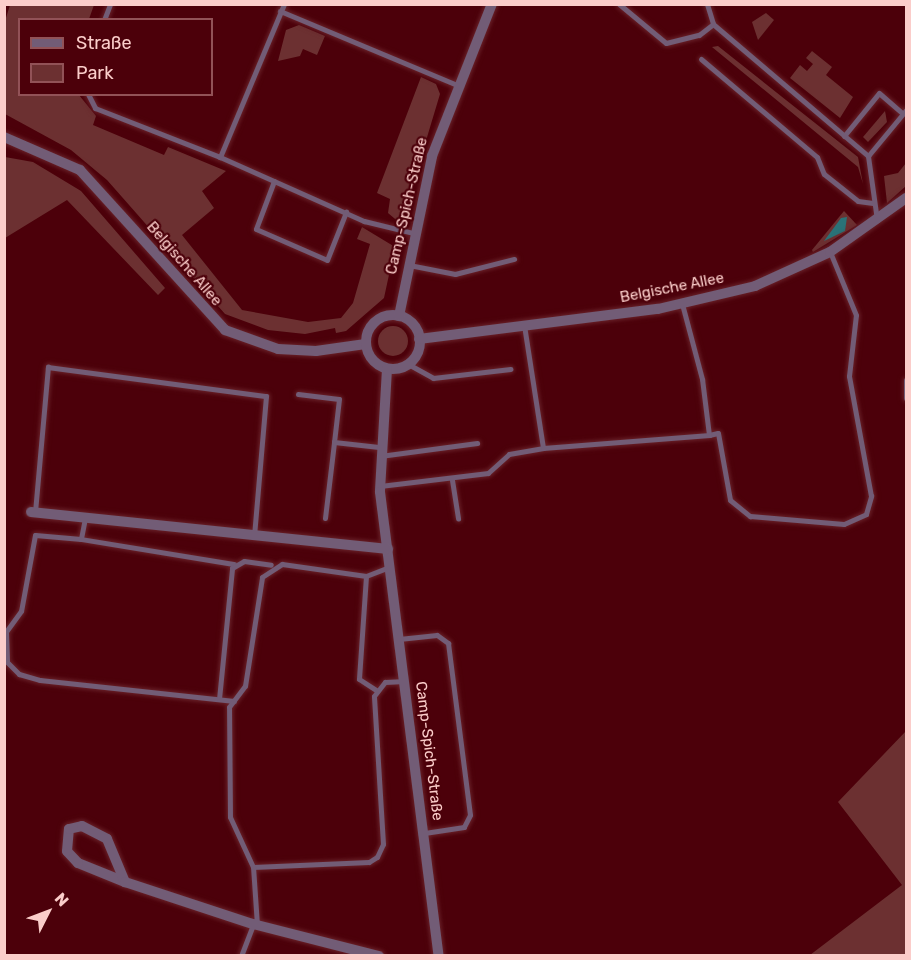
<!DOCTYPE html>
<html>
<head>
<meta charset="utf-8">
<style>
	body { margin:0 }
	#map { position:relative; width:911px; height:960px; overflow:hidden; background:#4c000a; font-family:Rubik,sans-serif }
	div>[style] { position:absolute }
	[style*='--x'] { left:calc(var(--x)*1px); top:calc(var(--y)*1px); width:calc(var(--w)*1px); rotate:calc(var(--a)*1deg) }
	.green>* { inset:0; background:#6c3031 }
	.round { border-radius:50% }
	.water>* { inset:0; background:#2a7378 }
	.roads { filter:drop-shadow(0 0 2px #682129) drop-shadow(0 0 2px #682129) }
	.service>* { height:5px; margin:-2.5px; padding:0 2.5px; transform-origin:2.5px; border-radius:2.5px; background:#725c76 }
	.minor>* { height:10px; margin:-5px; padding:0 5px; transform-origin:5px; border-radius:5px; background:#725c76 }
	.minor>.ring { margin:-5px; padding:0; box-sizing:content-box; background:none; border:10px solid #725c76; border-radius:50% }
	span { translate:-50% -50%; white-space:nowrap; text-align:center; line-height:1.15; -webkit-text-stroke:4.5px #4c000a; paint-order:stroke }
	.street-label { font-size:15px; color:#fbcdca }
	.frame { position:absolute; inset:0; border:6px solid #fbcdca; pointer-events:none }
	.legend { position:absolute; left:18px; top:18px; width:195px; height:78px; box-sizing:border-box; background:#4c000a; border:2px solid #925257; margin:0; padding:8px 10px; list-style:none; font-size:18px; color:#fbcdca }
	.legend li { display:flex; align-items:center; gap:12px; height:30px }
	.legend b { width:30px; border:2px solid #925257 }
	.north { position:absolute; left:18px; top:882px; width:60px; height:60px; -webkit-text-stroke:4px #4c000a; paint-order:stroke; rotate:48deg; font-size:16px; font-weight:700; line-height:24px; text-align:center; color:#fbcdca }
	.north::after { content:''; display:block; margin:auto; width:21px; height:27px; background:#fbcdca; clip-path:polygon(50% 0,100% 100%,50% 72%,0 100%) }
</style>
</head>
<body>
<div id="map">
	<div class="green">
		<div style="clip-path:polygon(10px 5px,94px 5px,89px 19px,20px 20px,20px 94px,79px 95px,96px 116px,93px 125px,164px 155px,168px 147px,226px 171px,202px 191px,214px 208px,182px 235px,242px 310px,308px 322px,341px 318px,353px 303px,370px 244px,357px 239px,362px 227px,395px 247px,384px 298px,346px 331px,336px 333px,335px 328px,305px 334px,268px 330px,225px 314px,107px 180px,71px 150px,5px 114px,5px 21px)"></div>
		<div style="clip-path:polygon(766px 13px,774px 20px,758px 40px,752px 22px)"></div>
		<div style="clip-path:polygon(299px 25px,325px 36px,317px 55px,303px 49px,300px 56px,278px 61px,286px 30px)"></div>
		<div style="clip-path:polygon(718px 46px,858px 157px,863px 184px,858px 167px,712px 47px)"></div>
		<div style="clip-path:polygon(812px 51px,832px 67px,826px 75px,853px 97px,840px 118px,790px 78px,800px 65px,807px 71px,813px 64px,806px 58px)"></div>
		<div style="clip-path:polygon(421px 77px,436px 84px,440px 94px,401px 224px,388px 213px,390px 199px,377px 193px)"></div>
		<div style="clip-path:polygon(885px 111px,887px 122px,868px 142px,863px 137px)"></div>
		<div style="clip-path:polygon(5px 157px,33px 162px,81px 191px,165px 288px,158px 295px,67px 200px,5px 238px)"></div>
		<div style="clip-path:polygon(906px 163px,906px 186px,887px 203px,884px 176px,898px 173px)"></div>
		<div style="clip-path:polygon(844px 211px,857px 225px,813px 252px,812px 250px)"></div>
		<div class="round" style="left:378px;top:326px;width:30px;height:30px"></div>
		<div style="clip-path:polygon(906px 731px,906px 955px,810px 955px,902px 885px,838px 802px)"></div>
	</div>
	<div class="water">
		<div style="clip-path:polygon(847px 217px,845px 231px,824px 241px,841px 218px)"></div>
	</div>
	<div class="roads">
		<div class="service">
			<div style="--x:284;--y:4;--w:166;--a:112.7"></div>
			<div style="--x:220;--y:157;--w:158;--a:24"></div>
			<div style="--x:364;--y:221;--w:50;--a:13.8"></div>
			<div style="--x:619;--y:4;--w:61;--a:39.7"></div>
			<div style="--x:666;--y:43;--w:34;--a:-14"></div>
			<div style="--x:699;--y:35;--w:18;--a:-38"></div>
			<div style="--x:707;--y:4;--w:21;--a:73"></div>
			<div style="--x:713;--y:24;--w:204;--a:40.4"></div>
			<div style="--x:868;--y:156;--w:60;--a:-50.4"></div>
			<div style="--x:280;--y:11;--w:192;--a:22.7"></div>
			<div style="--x:104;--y:20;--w:17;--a:-69"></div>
			<div style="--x:701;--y:59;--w:152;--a:40.2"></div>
			<div style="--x:817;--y:157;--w:18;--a:68"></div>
			<div style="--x:824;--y:174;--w:43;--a:38.5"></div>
			<div style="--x:858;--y:201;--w:15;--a:8"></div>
			<div style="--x:88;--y:94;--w:16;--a:63"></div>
			<div style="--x:95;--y:108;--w:134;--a:21.4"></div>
			<div style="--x:844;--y:136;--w:55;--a:-50.9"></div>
			<div style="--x:879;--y:93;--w:30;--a:41"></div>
			<div style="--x:868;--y:156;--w:65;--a:82"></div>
			<div style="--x:274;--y:181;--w:51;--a:110.6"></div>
			<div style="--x:256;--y:229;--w:77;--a:23.6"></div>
			<div style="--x:327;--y:260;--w:52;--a:-68.4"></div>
			<div style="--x:409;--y:265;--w:47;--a:11.1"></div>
			<div style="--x:455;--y:274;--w:61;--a:-14.3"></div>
			<div style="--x:524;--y:325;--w:124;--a:81.2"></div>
			<div style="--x:408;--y:364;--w:29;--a:29"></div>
			<div style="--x:433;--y:378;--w:78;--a:-6.7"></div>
			<div style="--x:906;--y:380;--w:18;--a:90"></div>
			<div style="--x:298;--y:394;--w:41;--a:7"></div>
			<div style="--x:339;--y:399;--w:43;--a:96.6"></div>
			<div style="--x:709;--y:435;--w:9;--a:-13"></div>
			<div style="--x:718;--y:433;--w:68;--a:79.8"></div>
			<div style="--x:730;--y:500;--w:26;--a:39"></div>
			<div style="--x:750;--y:516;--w:94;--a:4.9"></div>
			<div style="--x:844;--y:524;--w:24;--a:-24"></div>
			<div style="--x:866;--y:514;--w:19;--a:-74"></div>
			<div style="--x:871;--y:496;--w:122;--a:-100.4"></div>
			<div style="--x:849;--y:376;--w:61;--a:-83.5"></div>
			<div style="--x:856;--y:315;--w:68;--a:-112.4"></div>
			<div style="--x:380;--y:456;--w:98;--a:-7.6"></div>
			<div style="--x:452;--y:480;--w:39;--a:81"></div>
			<div style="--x:380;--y:486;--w:109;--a:-6.9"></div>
			<div style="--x:488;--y:473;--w:28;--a:-42"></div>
			<div style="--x:509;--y:454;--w:35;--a:-10"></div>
			<div style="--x:543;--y:448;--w:167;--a:-4.5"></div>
			<div style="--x:709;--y:435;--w:56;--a:-97.1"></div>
			<div style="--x:702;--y:379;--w:78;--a:-104.9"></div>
			<div style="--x:35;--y:512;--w:146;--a:-84.9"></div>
			<div style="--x:48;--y:367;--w:220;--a:7.6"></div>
			<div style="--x:266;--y:396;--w:140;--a:94.9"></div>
			<div style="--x:85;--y:518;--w:21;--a:101"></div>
			<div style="--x:81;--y:539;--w:46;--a:-175"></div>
			<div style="--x:35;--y:535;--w:77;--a:100.4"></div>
			<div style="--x:21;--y:611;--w:26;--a:126"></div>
			<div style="--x:6;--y:632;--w:30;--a:88"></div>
			<div style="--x:7;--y:662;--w:17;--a:45"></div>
			<div style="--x:19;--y:674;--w:22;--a:16"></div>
			<div style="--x:40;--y:680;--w:195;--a:6.2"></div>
			<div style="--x:325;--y:518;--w:77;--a:-83.2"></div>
			<div style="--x:334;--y:442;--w:45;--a:6.3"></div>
			<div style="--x:81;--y:539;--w:155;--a:9.3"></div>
			<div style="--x:366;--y:576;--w:103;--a:93.9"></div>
			<div style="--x:359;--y:679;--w:20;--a:33"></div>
			<div style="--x:399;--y:639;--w:38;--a:-6"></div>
			<div style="--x:437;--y:635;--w:14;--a:36"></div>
			<div style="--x:448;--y:643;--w:173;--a:82.7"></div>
			<div style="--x:470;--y:815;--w:13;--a:117"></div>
			<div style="--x:464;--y:827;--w:40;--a:171.5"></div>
			<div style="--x:219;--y:699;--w:132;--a:-84.3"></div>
			<div style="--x:232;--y:568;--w:14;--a:-30"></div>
			<div style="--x:244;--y:561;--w:27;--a:8"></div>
			<div style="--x:253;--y:867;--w:116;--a:-2.5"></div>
			<div style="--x:369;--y:862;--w:9;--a:-32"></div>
			<div style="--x:377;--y:857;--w:14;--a:-65"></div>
			<div style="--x:383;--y:844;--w:148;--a:-93.5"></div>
			<div style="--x:374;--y:696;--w:18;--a:-52"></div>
			<div style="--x:385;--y:682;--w:20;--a:-3"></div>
			<div style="--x:257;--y:925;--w:58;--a:-93.9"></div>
			<div style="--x:253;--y:867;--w:55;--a:-114.7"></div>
			<div style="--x:230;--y:817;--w:110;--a:-90.5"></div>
			<div style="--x:229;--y:707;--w:26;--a:-53"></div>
			<div style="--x:245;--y:686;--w:110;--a:-81.1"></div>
			<div style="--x:262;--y:577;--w:24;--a:-33"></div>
			<div style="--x:282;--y:564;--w:85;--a:8.1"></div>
			<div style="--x:366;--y:576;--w:26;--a:-21"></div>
			<div style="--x:241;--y:956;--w:34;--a:-69"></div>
		</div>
		<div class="minor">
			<div style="--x:4;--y:137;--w:83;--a:23.5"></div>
			<div style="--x:80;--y:170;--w:216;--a:47.8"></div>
			<div style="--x:225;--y:330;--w:56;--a:19.7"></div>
			<div style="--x:278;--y:349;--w:38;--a:3"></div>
			<div style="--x:316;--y:351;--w:50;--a:-8"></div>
			<div class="ring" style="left:366px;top:315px;width:44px;height:44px"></div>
			<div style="--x:399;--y:316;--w:163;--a:-78.3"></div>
			<div style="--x:432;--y:156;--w:163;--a:-68.5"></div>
			<div style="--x:419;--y:339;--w:241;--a:-7.2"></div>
			<div style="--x:658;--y:309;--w:100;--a:-13.3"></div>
			<div style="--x:755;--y:286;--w:82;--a:-24.4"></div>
			<div style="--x:830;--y:252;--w:93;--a:-35.4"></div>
			<div style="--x:387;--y:369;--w:123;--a:93.3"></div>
			<div style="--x:380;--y:492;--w:468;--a:82.8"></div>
			<div style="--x:31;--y:512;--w:359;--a:5.9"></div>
			<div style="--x:125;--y:882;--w:51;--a:-158"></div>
			<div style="--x:78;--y:863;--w:16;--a:-133"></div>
			<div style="--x:67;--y:851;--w:22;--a:-85"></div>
			<div style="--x:69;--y:829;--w:13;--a:-13"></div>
			<div style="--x:82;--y:826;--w:28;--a:27"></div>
			<div style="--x:107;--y:839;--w:47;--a:67.3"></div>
			<div style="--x:125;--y:882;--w:135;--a:18.2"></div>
			<div style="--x:253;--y:924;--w:130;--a:14.3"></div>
		</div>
	</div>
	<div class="street-label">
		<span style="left:407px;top:206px;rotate:-77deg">Camp-Spich-Straße</span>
		<span style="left:184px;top:264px;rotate:49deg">Belgische Allee</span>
		<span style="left:672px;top:288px;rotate:-11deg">Belgische Allee</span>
		<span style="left:429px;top:751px;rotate:83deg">Camp-Spich-Straße</span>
	</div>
	<div class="frame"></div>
	<ul class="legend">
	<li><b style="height:8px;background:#725c76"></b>Straße</li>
	<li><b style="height:16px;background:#6c3031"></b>Park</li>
	</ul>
	<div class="north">N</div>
</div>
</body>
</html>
